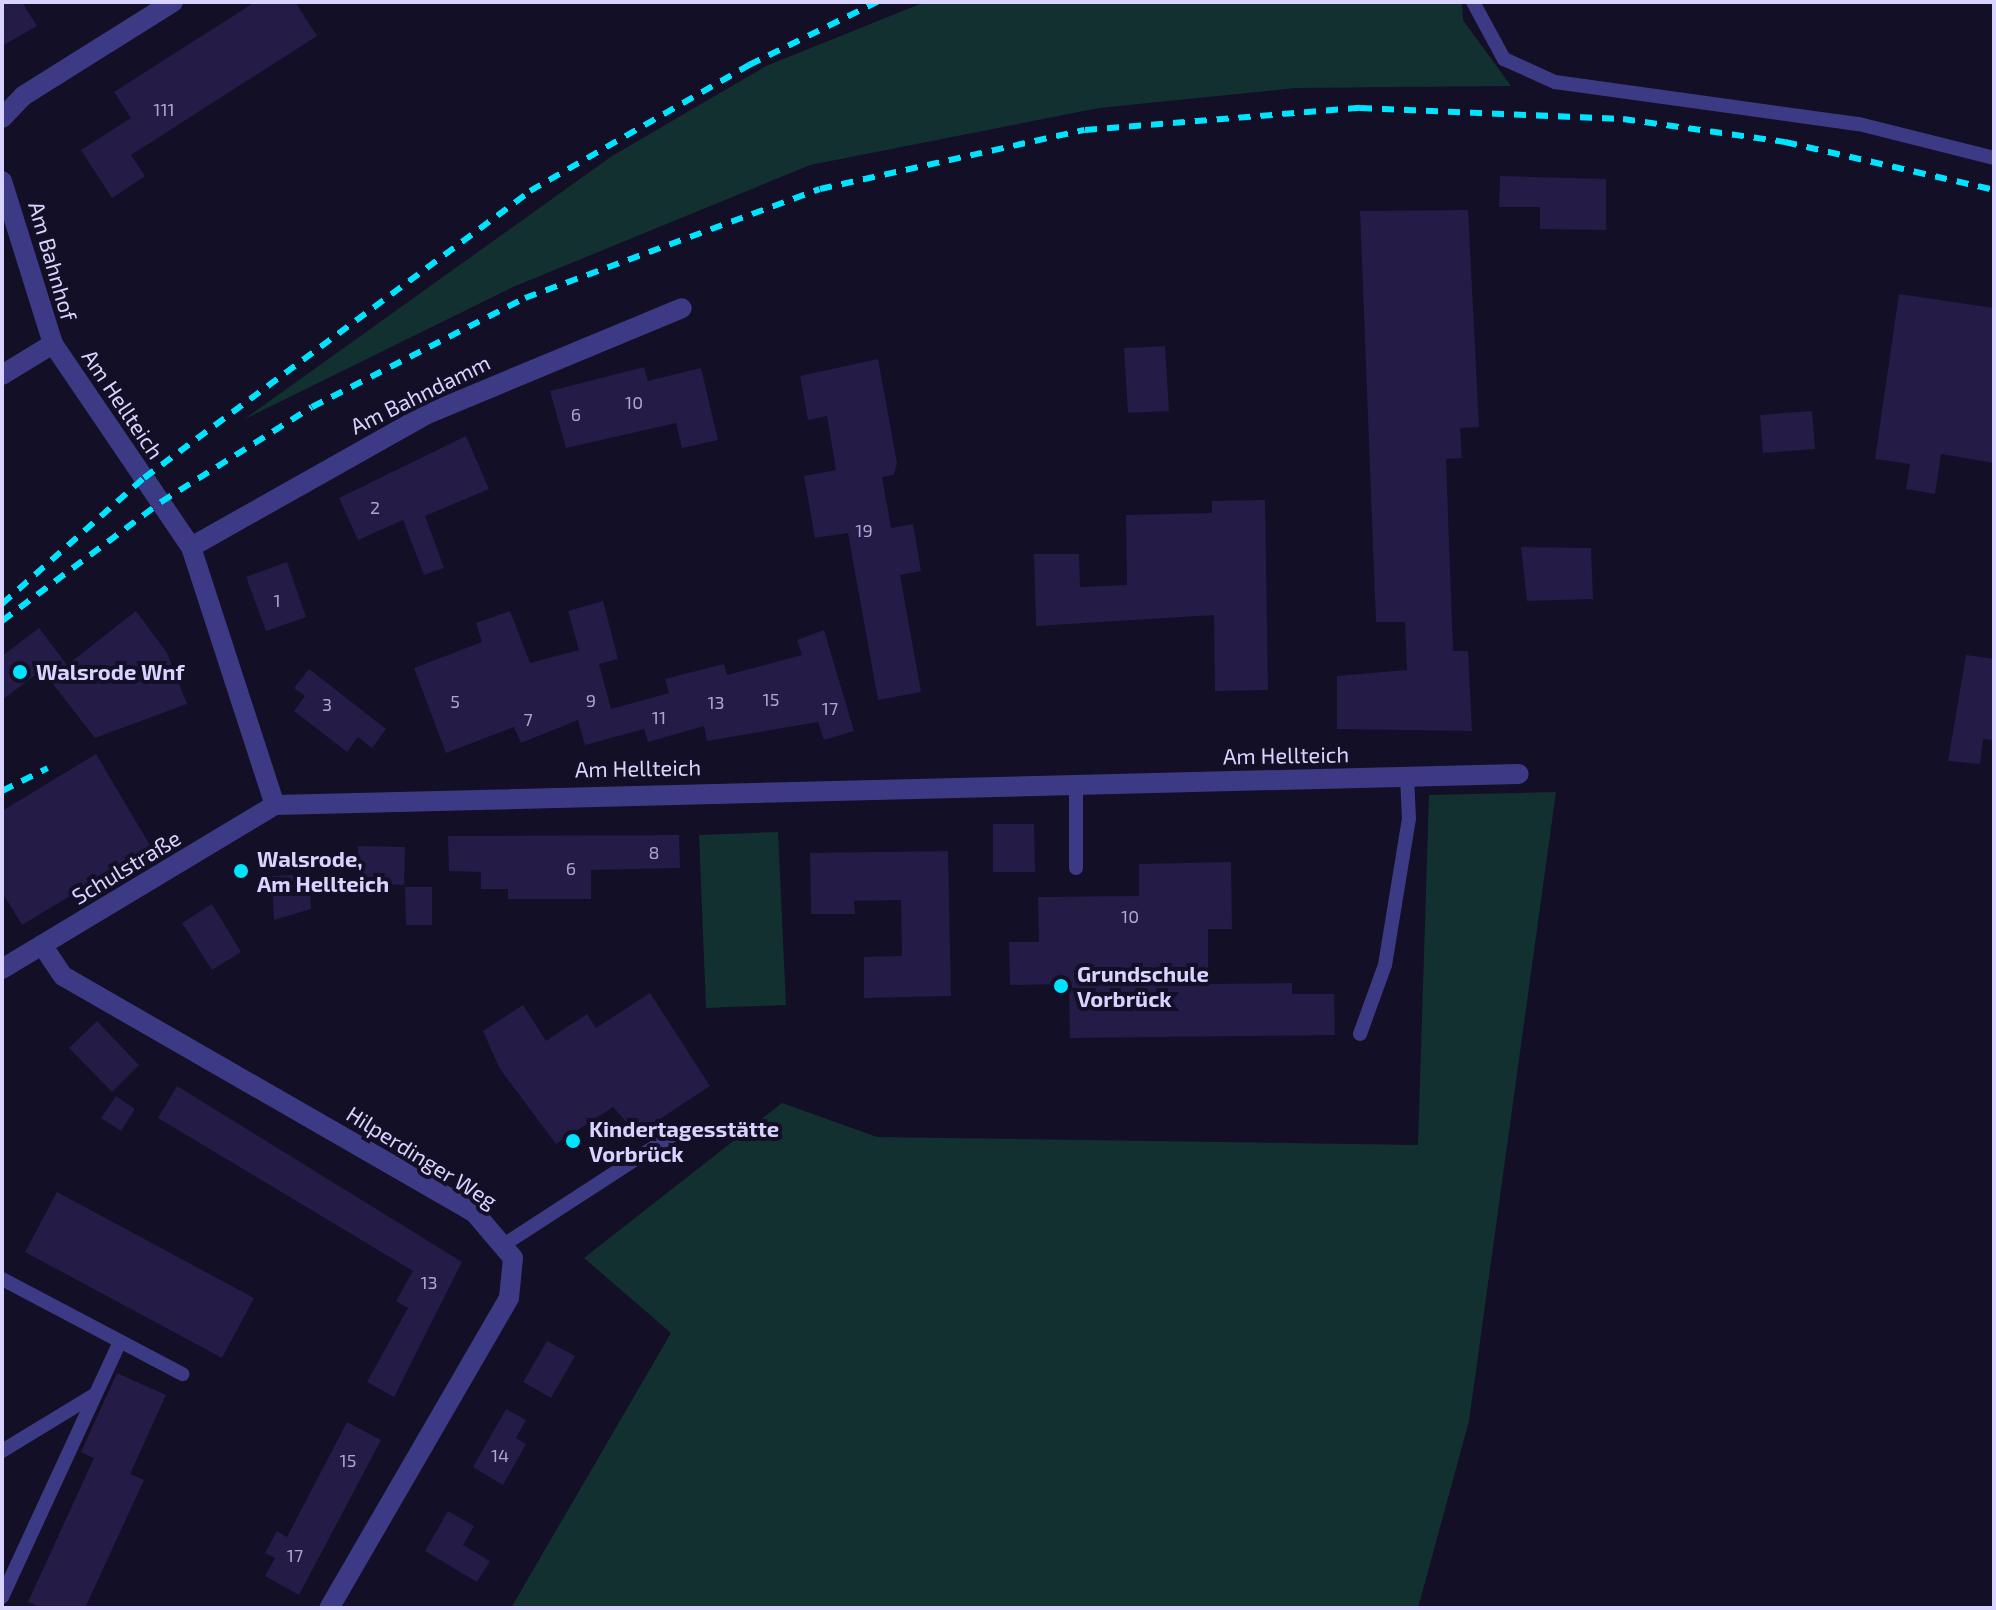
<!DOCTYPE html>
<html>
<head>
<meta charset="utf-8">
<style>
	body { margin:0 }
	#map { position:relative; width:1996px; height:1610px; overflow:hidden; background:#130f26; font-family:"Exo 2",sans-serif }
	div>[style] { position:absolute }
	[style*='--x'] { left:calc(var(--x)*1px); top:calc(var(--y)*1px); width:calc(var(--w)*1px); rotate:calc(var(--a)*1deg) }
	.green>* { inset:0; background:#12302f }
	.building>* { inset:0; background:#241b47 }
	.lane>* { height:14px; margin:-7px; padding:0 7px; transform-origin:7px; border-radius:7px; background:#3d3a85 }
	.street>* { height:20px; margin:-10px; padding:0 10px; transform-origin:10px; border-radius:10px; background:#3d3a85 }
	.rail>* { height:6px; margin-top:-3px; transform-origin:0; background:repeating-linear-gradient(90deg,#00e5ff 0 12px,transparent 0 22px) }
	.dots>* { width:22px; height:22px; translate:-50% -50%; box-sizing:border-box; border:4px solid #130f26; border-radius:50% }
	span { translate:-50% -50%; white-space:nowrap; text-align:center; line-height:1.15; -webkit-text-stroke:8px #130f26; paint-order:stroke }
	.number-label { font-size:18px; color:#aca6d1 }
	.number-label span { -webkit-text-stroke-width:0 }
	.street-label { font-size:22px; color:#d9d4ff }
	.poi-label { font-size:22px; color:#d9d4ff; font-weight:700 }
	.left { translate:0 -50%; text-align:left }
	.frame { position:absolute; inset:0; border:4px solid #d9d4ff; pointer-events:none }
</style>
</head>
<body>
<div id="map">
	<div class="green">
		<div style="clip-path:polygon(925px 2px,1462px 2px,1463px 20px,1511px 86px,1296px 88px,1099px 108px,810px 165px,513px 287px,243px 420px,612px 156px,766px 66px)"></div>
		<div style="clip-path:polygon(1556px 792px,1469px 1421px,1418px 1608px,511px 1608px,671px 1333px,584px 1258px,782px 1103px,877px 1137px,1418px 1145px,1429px 795px)"></div>
		<div style="clip-path:polygon(778px 832px,786px 1005px,706px 1008px,699px 835px)"></div>
	</div>
	<div class="building">
		<div style="clip-path:polygon(2px 2px,22px 2px,37px 26px,2px 46px)"></div>
		<div style="clip-path:polygon(255px 2px,295px 2px,317px 36px,131px 155px,145px 176px,112px 198px,81px 150px,131px 118px,114px 92px)"></div>
		<div style="clip-path:polygon(1500px 176px,1606px 179px,1606px 230px,1540px 229px,1540px 207px,1499px 207px)"></div>
		<div style="clip-path:polygon(1468px 210px,1479px 427px,1460px 428px,1462px 458px,1446px 459px,1453px 651px,1468px 651px,1472px 731px,1337px 729px,1337px 676px,1407px 670px,1405px 622px,1376px 622px,1360px 211px)"></div>
		<div style="clip-path:polygon(1899px 294px,1994px 308px,1994px 463px,1941px 454px,1935px 494px,1906px 489px,1910px 464px,1875px 459px)"></div>
		<div style="clip-path:polygon(1165px 346px,1169px 411px,1128px 413px,1124px 348px)"></div>
		<div style="clip-path:polygon(878px 359px,897px 463px,894px 475px,882px 477px,891px 528px,913px 524px,921px 571px,900px 575px,921px 692px,878px 700px,848px 533px,815px 538px,804px 476px,836px 470px,827px 416px,808px 420px,800px 376px)"></div>
		<div style="clip-path:polygon(644px 367px,648px 381px,701px 368px,718px 440px,682px 448px,676px 423px,566px 448px,550px 391px)"></div>
		<div style="clip-path:polygon(1812px 411px,1815px 449px,1763px 453px,1760px 415px)"></div>
		<div style="clip-path:polygon(466px 436px,489px 489px,425px 516px,444px 568px,424px 575px,403px 520px,358px 540px,339px 498px)"></div>
		<div style="clip-path:polygon(1265px 500px,1268px 690px,1215px 691px,1214px 615px,1036px 626px,1034px 554px,1079px 554px,1080px 587px,1127px 585px,1126px 515px,1212px 513px,1212px 501px)"></div>
		<div style="clip-path:polygon(1521px 547px,1591px 548px,1593px 599px,1527px 601px)"></div>
		<div style="clip-path:polygon(287px 562px,306px 617px,266px 631px,246px 577px)"></div>
		<div style="clip-path:polygon(603px 601px,618px 659px,599px 664px,611px 709px,669px 693px,665px 679px,724px 664px,727px 675px,802px 655px,797px 640px,824px 630px,854px 731px,824px 740px,818px 722px,707px 741px,704px 726px,648px 742px,644px 729px,585px 745px,578px 720px,521px 743px,514px 727px,446px 753px,414px 668px,482px 642px,476px 623px,510px 611px,530px 663px,579px 650px,568px 611px)"></div>
		<div style="clip-path:polygon(136px 611px,167px 653px,187px 704px,95px 738px,42px 670px,2px 700px,2px 656px,39px 628px,67px 665px)"></div>
		<div style="clip-path:polygon(1966px 655px,1994px 659px,1994px 740px,1983px 739px,1980px 764px,1948px 761px)"></div>
		<div style="clip-path:polygon(309px 669px,386px 729px,372px 748px,358px 737px,347px 752px,294px 711px,305px 696px,294px 688px)"></div>
		<div style="clip-path:polygon(96px 754px,151px 847px,22px 925px,2px 892px,2px 811px)"></div>
		<div style="clip-path:polygon(993px 824px,1034px 824px,1035px 872px,993px 872px)"></div>
		<div style="clip-path:polygon(679px 835px,680px 868px,591px 870px,591px 899px,508px 899px,508px 889px,481px 889px,481px 872px,449px 871px,448px 836px)"></div>
		<div style="clip-path:polygon(358px 846px,405px 847px,404px 885px,358px 884px)"></div>
		<div style="clip-path:polygon(948px 851px,951px 996px,864px 998px,864px 957px,902px 956px,901px 900px,854px 901px,855px 914px,811px 914px,810px 853px)"></div>
		<div style="clip-path:polygon(1231px 862px,1232px 929px,1208px 929px,1208px 984px,1292px 983px,1292px 994px,1334px 994px,1335px 1035px,1070px 1038px,1069px 984px,1010px 985px,1009px 942px,1039px 942px,1038px 897px,1139px 896px,1139px 864px)"></div>
		<div style="clip-path:polygon(309px 874px,311px 909px,274px 920px,272px 876px)"></div>
		<div style="clip-path:polygon(405px 887px,432px 887px,432px 925px,406px 925px)"></div>
		<div style="clip-path:polygon(212px 904px,241px 952px,212px 970px,182px 923px)"></div>
		<div style="clip-path:polygon(650px 993px,710px 1086px,637px 1134px,613px 1107px,556px 1144px,500px 1069px,483px 1031px,523px 1005px,546px 1041px,587px 1014px,596px 1028px)"></div>
		<div style="clip-path:polygon(97px 1021px,139px 1065px,112px 1092px,69px 1048px)"></div>
		<div style="clip-path:polygon(177px 1086px,462px 1262px,394px 1397px,367px 1382px,408px 1308px,396px 1301px,413px 1271px,158px 1118px)"></div>
		<div style="clip-path:polygon(116px 1096px,135px 1109px,121px 1131px,101px 1118px)"></div>
		<div style="clip-path:polygon(57px 1192px,254px 1298px,222px 1358px,25px 1252px)"></div>
		<div style="clip-path:polygon(547px 1341px,575px 1356px,551px 1398px,523px 1382px)"></div>
		<div style="clip-path:polygon(117px 1373px,166px 1395px,130px 1474px,144px 1480px,85px 1608px,42px 1608px,28px 1602px,94px 1458px,81px 1452px)"></div>
		<div style="clip-path:polygon(506px 1409px,526px 1420px,516px 1438px,526px 1444px,503px 1485px,473px 1467px)"></div>
		<div style="clip-path:polygon(347px 1422px,381px 1440px,299px 1595px,265px 1576px,275px 1558px,265px 1553px,277px 1531px,287px 1537px)"></div>
		<div style="clip-path:polygon(448px 1511px,474px 1526px,463px 1545px,490px 1561px,477px 1582px,425px 1551px)"></div>
	</div>
	<div class="lane">
		<div style="--x:1473;--y:2;--w:65;--a:61.5"></div>
		<div style="--x:1504;--y:59;--w:56;--a:24.3"></div>
		<div style="--x:1555;--y:82;--w:307;--a:7.9"></div>
		<div style="--x:1859;--y:124;--w:139;--a:14.1"></div>
		<div style="--x:1076;--y:783;--w:85;--a:90"></div>
		<div style="--x:1360;--y:1034;--w:73;--a:-70.1"></div>
		<div style="--x:1385;--y:965;--w:148;--a:-80.7"></div>
		<div style="--x:1409;--y:819;--w:43;--a:-92.7"></div>
		<div style="--x:505;--y:1244;--w:204;--a:-33"></div>
		<div style="--x:2;--y:1279;--w:204;--a:27.8"></div>
		<div style="--x:2;--y:1451;--w:108;--a:-31.3"></div>
		<div style="--x:2;--y:1597;--w:281;--a:-65.2"></div>
	</div>
	<div class="street">
		<div style="--x:2;--y:118;--w:30;--a:-46"></div>
		<div style="--x:23;--y:96;--w:177;--a:-32.1"></div>
		<div style="--x:2;--y:181;--w:171;--a:72.6"></div>
		<div style="--x:53;--y:344;--w:245;--a:55.8"></div>
		<div style="--x:191;--y:547;--w:271;--a:72"></div>
		<div style="--x:2;--y:375;--w:60;--a:-31.3"></div>
		<div style="--x:191;--y:547;--w:269;--a:-29.4"></div>
		<div style="--x:425;--y:415;--w:278;--a:-22.6"></div>
		<div style="--x:42;--y:945;--w:37;--a:56"></div>
		<div style="--x:63;--y:976;--w:474;--a:29.9"></div>
		<div style="--x:474;--y:1212;--w:60;--a:49.7"></div>
		<div style="--x:513;--y:1258;--w:40;--a:95.7"></div>
		<div style="--x:509;--y:1298;--w:358;--a:120.1"></div>
		<div style="--x:2;--y:969;--w:318;--a:-31"></div>
		<div style="--x:275;--y:805;--w:1244;--a:-1.43"></div>
	</div>
	<div class="rail">
		<div style="--x:2;--y:604;--w:190;--a:-41.6"></div>
		<div style="--x:144;--y:478;--w:481;--a:-36.6"></div>
		<div style="--x:530;--y:191;--w:253;--a:-29.9"></div>
		<div style="--x:749;--y:65;--w:143;--a:-26.2"></div>
		<div style="--x:2;--y:621;--w:199;--a:-36.8"></div>
		<div style="--x:161;--y:502;--w:178;--a:-32.2"></div>
		<div style="--x:312;--y:407;--w:239;--a:-27.1"></div>
		<div style="--x:525;--y:298;--w:314;--a:-20.3"></div>
		<div style="--x:820;--y:189;--w:271;--a:-12.6"></div>
		<div style="--x:1085;--y:130;--w:276;--a:-4.6"></div>
		<div style="--x:1360;--y:108;--w:263;--a:2.4"></div>
		<div style="--x:1623;--y:119;--w:164;--a:8.1"></div>
		<div style="--x:1785;--y:142;--w:214;--a:12.9"></div>
		<div style="--x:2;--y:791;--w:51;--a:-26.6"></div>
	</div>
	<div class="dots">
		<div style="left:20px;top:672px;background:#00e5ff"></div>
		<div style="left:241px;top:871px;background:#00e5ff"></div>
		<div style="left:1061px;top:986px;background:#00e5ff"></div>
		<div style="left:573px;top:1141px;background:#00e5ff"></div>
	</div>
	<div class="number-label">
		<span style="left:164px;top:109px">111</span>
		<span style="left:634px;top:402px">10</span>
		<span style="left:576px;top:414px">6</span>
		<span style="left:375px;top:507px">2</span>
		<span style="left:864px;top:530px">19</span>
		<span style="left:277px;top:600px">1</span>
		<span style="left:771px;top:699px">15</span>
		<span style="left:591px;top:700px">9</span>
		<span style="left:455px;top:701px">5</span>
		<span style="left:716px;top:702px">13</span>
		<span style="left:327px;top:704px">3</span>
		<span style="left:830px;top:708px">17</span>
		<span style="left:659px;top:717px">11</span>
		<span style="left:528px;top:719px">7</span>
		<span style="left:654px;top:852px">8</span>
		<span style="left:571px;top:868px">6</span>
		<span style="left:1130px;top:916px">10</span>
		<span style="left:429px;top:1282px">13</span>
		<span style="left:500px;top:1455px">14</span>
		<span style="left:348px;top:1460px">15</span>
		<span style="left:295px;top:1555px">17</span>
	</div>
	<div class="street-label">
		<span style="left:53px;top:261px;rotate:74deg">Am Bahnhof</span>
		<span style="left:420px;top:394px;rotate:-26deg">Am Bahndamm</span>
		<span style="left:123px;top:404px;rotate:56deg">Am Hellteich</span>
		<span style="left:1286px;top:755px;rotate:-1deg">Am Hellteich</span>
		<span style="left:638px;top:768px;rotate:-1deg">Am Hellteich</span>
		<span style="left:126px;top:867px;rotate:-31deg">Schulstraße</span>
		<span style="left:422px;top:1157px;rotate:32deg">Hilperdinger Weg</span>
	</div>
	<div class="poi-label">
		<span class="left" style="left:36px;top:672px">Walsrode Wnf</span>
		<span class="left" style="left:257px;top:871px">Walsrode,<br>Am Hellteich</span>
		<span class="left" style="left:1077px;top:986px">Grundschule<br>Vorbrück</span>
		<span class="left" style="left:589px;top:1141px">Kindertagesstätte<br>Vorbrück</span>
	</div>
	<div class="frame"></div>
</div>
</body>
</html>
